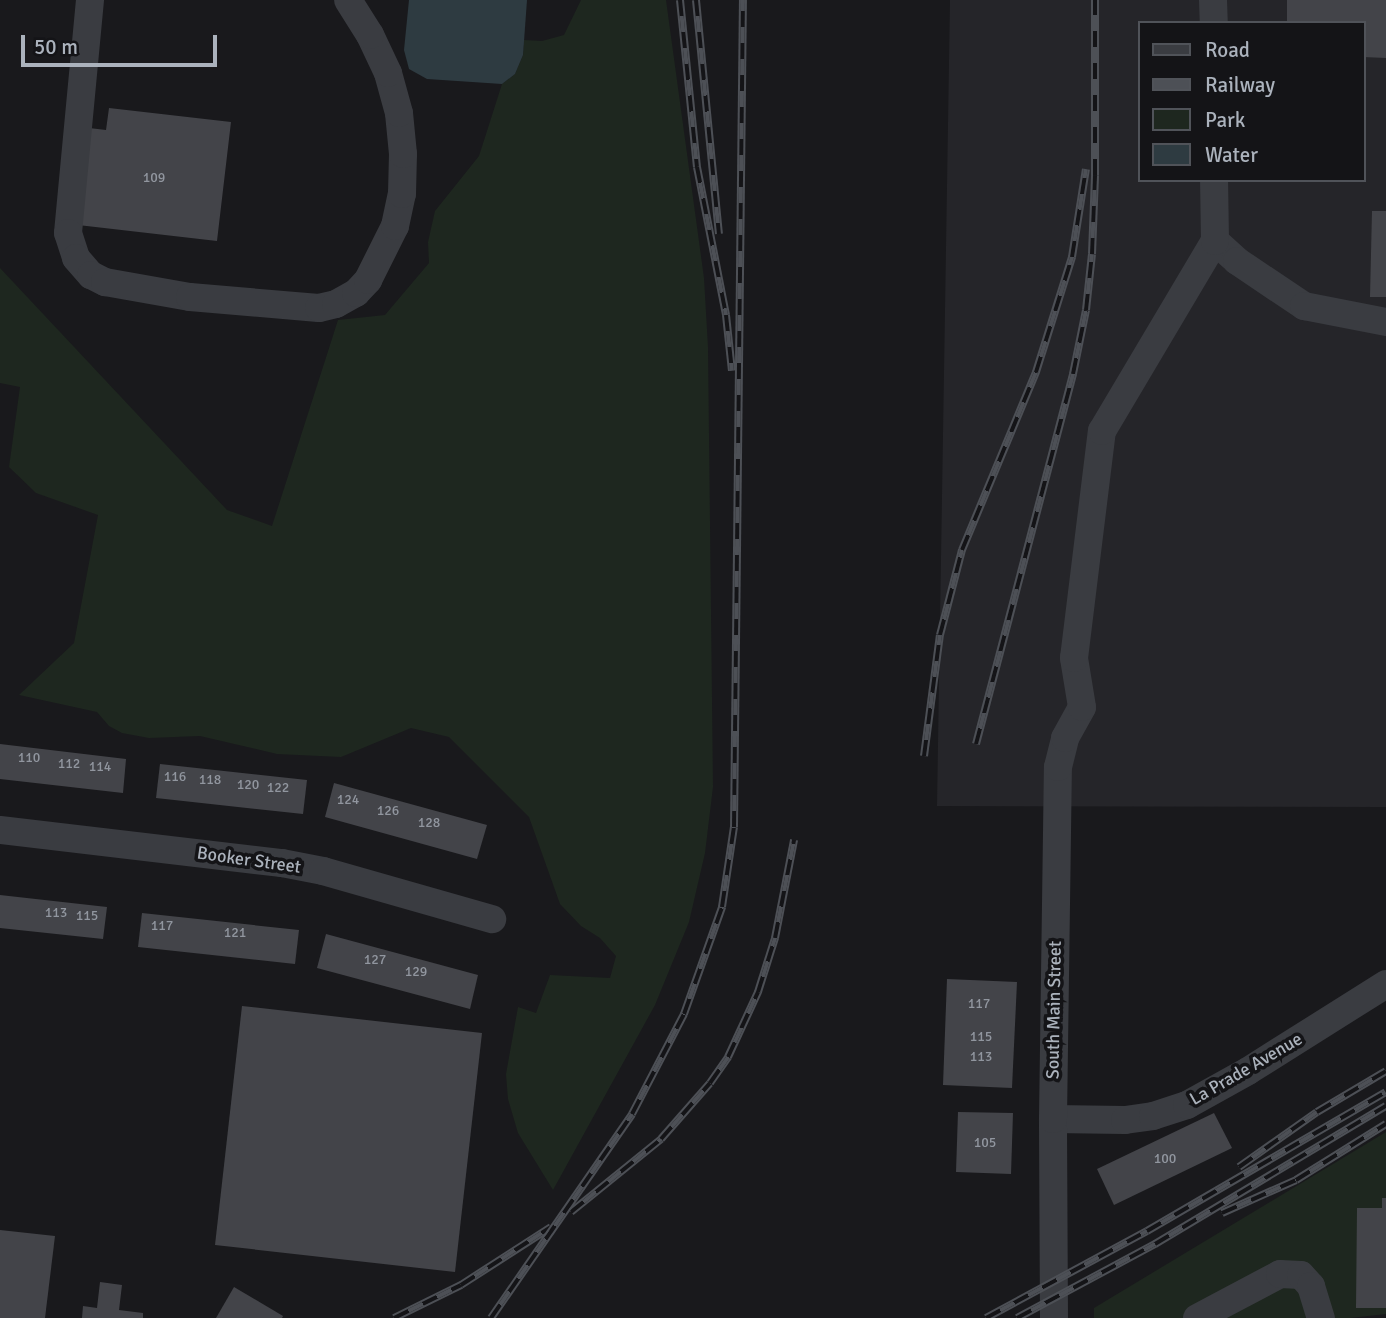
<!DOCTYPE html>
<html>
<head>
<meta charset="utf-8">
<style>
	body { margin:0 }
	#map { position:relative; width:1386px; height:1318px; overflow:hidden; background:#19191c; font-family:Signika,sans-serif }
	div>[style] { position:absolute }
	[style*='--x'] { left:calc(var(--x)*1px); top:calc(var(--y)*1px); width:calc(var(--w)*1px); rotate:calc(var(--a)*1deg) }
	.built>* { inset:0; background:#252529 }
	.green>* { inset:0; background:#1e271f }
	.water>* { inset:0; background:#2e3b41 }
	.building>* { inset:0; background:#434449 }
	.minor>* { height:28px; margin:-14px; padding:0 14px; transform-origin:14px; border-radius:14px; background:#3a3c41 }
	.rail>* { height:8px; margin-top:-4px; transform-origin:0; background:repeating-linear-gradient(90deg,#141417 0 16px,#4d5056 0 32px); box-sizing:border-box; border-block:2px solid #4d5056 }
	span { translate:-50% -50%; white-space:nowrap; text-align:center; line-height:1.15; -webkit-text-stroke:7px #141417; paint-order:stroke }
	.number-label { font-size:14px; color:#91969f }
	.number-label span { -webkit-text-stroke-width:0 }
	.street-label { font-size:18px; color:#abb2bc }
	.legend { position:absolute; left:1138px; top:21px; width:228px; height:161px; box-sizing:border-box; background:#141417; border:2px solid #505359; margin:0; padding:9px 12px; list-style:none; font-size:21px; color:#abb2bc }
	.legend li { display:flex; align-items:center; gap:14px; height:35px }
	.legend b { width:35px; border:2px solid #505359 }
	.scale { position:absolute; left:21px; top:35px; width:196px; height:32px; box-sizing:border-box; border:4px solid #abb2bc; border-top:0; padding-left:9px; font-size:21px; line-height:24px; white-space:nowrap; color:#abb2bc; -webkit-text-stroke:5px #141417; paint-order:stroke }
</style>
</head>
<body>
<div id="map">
	<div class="built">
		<div style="clip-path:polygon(evenodd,950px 0,1386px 0,1386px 807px,937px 806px,950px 0,1139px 23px,1363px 23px,1363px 180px,1139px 180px,1139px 23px)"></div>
	</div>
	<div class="green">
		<div style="clip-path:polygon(581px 0,666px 0,704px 278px,708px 347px,713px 787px,705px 853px,689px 922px,655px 1005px,553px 1190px,518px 1133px,508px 1099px,506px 1074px,518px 1007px,536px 1013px,550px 975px,610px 978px,616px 956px,600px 938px,581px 926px,560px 904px,529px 817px,449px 737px,411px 728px,341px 757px,277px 754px,200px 736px,149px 738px,122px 733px,109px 726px,97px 712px,19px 695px,74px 643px,98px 515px,36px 493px,9px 467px,20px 387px,0 383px,0 268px,227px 510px,272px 526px,338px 320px,385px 315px,429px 263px,428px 242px,435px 211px,479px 156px,502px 84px,515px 74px,523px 55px,524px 40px,542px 41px,564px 35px)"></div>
		<div style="clip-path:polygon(1386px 1132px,1386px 1314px,1350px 1318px,1094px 1318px,1094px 1308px)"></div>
	</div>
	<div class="water">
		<div style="clip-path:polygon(409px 0,527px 0,523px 55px,515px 74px,502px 84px,427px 79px,409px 69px,404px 50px)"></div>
	</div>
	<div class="building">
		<div style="clip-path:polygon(1287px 0,1386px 0,1386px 58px,1363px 57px,1363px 23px,1287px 23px)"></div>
		<div style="clip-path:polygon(109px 108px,231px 122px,217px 241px,78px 225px,89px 128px,106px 130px)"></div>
		<div style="clip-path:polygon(1372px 211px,1386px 211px,1386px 297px,1370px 297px)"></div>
		<div style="clip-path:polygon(0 744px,126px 759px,123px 793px,0 779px)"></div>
		<div style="clip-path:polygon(160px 764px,307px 780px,303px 814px,156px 798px)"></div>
		<div style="clip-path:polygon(334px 783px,487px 825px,477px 859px,325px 817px)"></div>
		<div style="clip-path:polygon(0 895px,107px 907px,103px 939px,0 928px)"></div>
		<div style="clip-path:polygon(142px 913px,299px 930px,295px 964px,138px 947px)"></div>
		<div style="clip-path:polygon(326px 934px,478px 975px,470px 1009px,317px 968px)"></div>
		<div style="clip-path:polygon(947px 979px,1017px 982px,1012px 1088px,943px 1085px)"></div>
		<div style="clip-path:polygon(242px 1006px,482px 1033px,455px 1272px,215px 1245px)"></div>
		<div style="clip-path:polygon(958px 1112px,1013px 1113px,1011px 1174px,956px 1172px)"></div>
		<div style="clip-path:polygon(1214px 1113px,1232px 1148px,1114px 1205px,1097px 1169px)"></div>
		<div style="clip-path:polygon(1382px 1198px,1386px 1198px,1386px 1308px,1356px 1308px,1357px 1208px,1382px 1208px)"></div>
		<div style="clip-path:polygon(0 1230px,55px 1236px,45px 1318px,0 1318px)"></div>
		<div style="clip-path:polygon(100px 1282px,122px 1285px,119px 1310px,143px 1313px,143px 1318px,82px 1318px,83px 1306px,97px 1308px)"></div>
		<div style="clip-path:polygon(234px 1287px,283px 1316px,282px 1318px,216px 1318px)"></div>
	</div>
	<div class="minor">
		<div style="--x:90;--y:0;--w:234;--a:95.4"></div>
		<div style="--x:68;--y:233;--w:26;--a:72"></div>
		<div style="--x:76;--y:258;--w:23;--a:49"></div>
		<div style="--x:91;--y:275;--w:16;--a:27"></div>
		<div style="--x:105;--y:282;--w:86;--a:10"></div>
		<div style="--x:190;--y:297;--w:129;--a:4.9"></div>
		<div style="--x:319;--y:308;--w:17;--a:-13"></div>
		<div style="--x:336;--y:304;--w:23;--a:-29"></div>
		<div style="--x:356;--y:293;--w:18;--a:-47"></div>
		<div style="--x:368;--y:280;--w:60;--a:-63.4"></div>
		<div style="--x:395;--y:226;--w:33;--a:-78"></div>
		<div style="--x:402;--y:194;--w:40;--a:-88.6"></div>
		<div style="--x:403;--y:154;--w:41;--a:-95.6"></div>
		<div style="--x:399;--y:113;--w:41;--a:-105.4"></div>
		<div style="--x:388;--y:73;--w:42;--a:-115.3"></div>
		<div style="--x:370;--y:35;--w:41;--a:-122.2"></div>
		<div style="--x:1213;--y:0;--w:23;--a:88"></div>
		<div style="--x:1215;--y:241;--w:30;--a:42"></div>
		<div style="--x:1237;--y:261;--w:81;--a:33.9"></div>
		<div style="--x:1304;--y:306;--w:84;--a:11"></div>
		<div style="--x:0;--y:830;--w:284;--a:6.7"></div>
		<div style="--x:282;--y:863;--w:42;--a:11"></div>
		<div style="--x:323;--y:871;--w:176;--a:15.9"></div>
		<div style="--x:1053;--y:1119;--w:72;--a:0.8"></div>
		<div style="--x:1125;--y:1120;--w:28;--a:-8"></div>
		<div style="--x:1153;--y:1116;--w:36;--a:-18"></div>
		<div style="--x:1187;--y:1105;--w:70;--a:-29.1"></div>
		<div style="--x:1248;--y:1071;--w:163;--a:-32.2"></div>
		<div style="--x:1054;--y:1318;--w:199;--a:-90.3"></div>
		<div style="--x:1053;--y:1119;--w:352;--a:-89.2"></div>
		<div style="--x:1058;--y:767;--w:30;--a:-76"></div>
		<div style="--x:1065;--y:738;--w:35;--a:-61"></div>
		<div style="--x:1082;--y:707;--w:50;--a:-99.3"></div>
		<div style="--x:1074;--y:658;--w:229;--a:-83"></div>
		<div style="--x:1102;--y:431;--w:221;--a:-59.3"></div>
		<div style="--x:1215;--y:241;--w:61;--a:-90.9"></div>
		<div style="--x:1197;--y:1318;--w:94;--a:-27.9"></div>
		<div style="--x:1280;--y:1274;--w:21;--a:3"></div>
		<div style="--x:1301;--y:1275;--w:15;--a:48"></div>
		<div style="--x:1311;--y:1286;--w:34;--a:73"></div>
	</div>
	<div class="rail">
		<div style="--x:680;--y:0;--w:168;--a:84.2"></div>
		<div style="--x:697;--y:167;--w:151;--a:78.9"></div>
		<div style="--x:726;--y:315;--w:56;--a:83.9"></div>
		<div style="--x:696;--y:0;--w:235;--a:84.4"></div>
		<div style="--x:976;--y:744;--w:383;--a:-75.3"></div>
		<div style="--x:1073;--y:374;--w:65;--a:-78.5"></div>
		<div style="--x:1086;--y:310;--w:56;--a:-83.9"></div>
		<div style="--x:1092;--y:254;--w:79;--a:-87.8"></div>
		<div style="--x:1095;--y:175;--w:175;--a:-90"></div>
		<div style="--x:924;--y:756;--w:122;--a:-82.5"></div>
		<div style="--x:940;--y:635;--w:88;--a:-75.5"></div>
		<div style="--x:962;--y:550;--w:193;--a:-67.4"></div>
		<div style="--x:1036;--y:372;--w:121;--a:-72.6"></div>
		<div style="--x:1072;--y:257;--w:89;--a:-81"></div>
		<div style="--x:1239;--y:1167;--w:95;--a:-35.2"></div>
		<div style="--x:1317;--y:1112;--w:80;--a:-30.7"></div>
		<div style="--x:571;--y:1212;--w:116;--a:-39"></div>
		<div style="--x:661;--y:1139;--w:74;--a:-48.8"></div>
		<div style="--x:710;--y:1083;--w:32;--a:-55"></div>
		<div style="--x:728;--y:1057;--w:72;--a:-65.2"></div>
		<div style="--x:758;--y:992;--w:57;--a:-72.5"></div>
		<div style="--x:775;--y:938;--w:100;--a:-79"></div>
		<div style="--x:1222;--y:1213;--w:81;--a:-24"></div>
		<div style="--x:1296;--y:1180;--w:106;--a:-31.9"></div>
		<div style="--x:394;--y:1318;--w:75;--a:-26.2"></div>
		<div style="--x:461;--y:1285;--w:107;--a:-32.8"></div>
		<div style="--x:491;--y:1318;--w:248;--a:-55.3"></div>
		<div style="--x:632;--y:1114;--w:113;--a:-62.5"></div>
		<div style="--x:684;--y:1014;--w:114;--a:-70.4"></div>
		<div style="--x:722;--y:907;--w:81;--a:-81.5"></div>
		<div style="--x:734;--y:827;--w:827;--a:-89.38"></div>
		<div style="--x:986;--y:1318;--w:183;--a:-28.4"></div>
		<div style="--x:1147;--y:1231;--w:276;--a:-30.2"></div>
		<div style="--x:1017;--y:1318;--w:157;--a:-28.2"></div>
		<div style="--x:1155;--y:1244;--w:269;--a:-30.9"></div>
	</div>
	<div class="number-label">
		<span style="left:154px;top:178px">109</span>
		<span style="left:29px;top:758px">110</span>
		<span style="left:69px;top:764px">112</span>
		<span style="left:100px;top:767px">114</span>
		<span style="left:175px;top:777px">116</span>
		<span style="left:210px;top:780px">118</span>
		<span style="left:248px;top:785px">120</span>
		<span style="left:278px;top:788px">122</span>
		<span style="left:348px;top:800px">124</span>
		<span style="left:388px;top:811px">126</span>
		<span style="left:429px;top:823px">128</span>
		<span style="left:56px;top:913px">113</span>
		<span style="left:87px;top:916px">115</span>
		<span style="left:162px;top:926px">117</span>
		<span style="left:235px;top:933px">121</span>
		<span style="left:375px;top:960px">127</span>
		<span style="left:416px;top:972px">129</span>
		<span style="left:979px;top:1004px">117</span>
		<span style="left:981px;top:1037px">115</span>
		<span style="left:981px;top:1057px">113</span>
		<span style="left:985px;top:1143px">105</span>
		<span style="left:1165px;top:1159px">100</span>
	</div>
	<div class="street-label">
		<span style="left:249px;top:860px;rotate:8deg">Booker Street</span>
		<span style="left:1054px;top:1010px;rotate:-89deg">South Main Street</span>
		<span style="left:1246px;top:1069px;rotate:-30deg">La Prade Avenue</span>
	</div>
	<ul class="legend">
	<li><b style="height:9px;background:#3a3c41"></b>Road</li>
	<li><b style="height:9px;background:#4d5056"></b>Railway</li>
	<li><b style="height:19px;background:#1e271f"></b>Park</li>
	<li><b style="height:19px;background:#2e3b41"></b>Water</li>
	</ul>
	<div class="scale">50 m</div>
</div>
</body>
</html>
